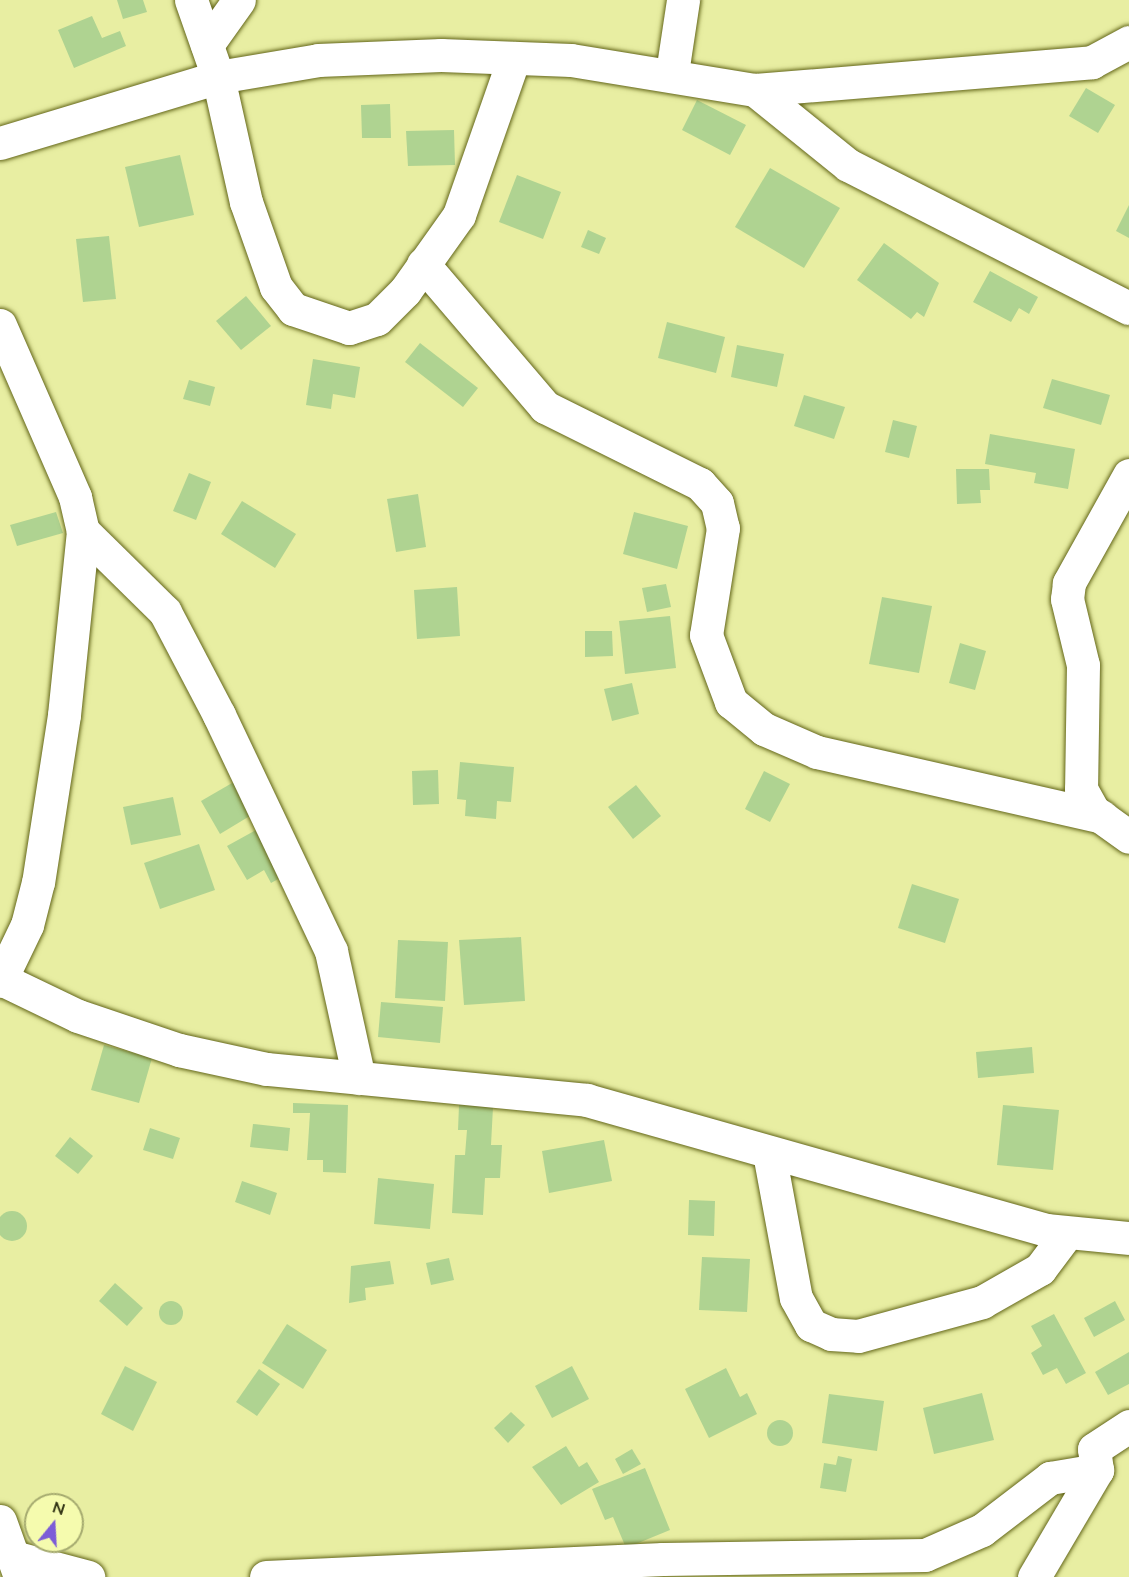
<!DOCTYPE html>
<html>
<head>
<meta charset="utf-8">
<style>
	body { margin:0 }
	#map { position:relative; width:1129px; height:1577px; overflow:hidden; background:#e8eea2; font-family:Mulish,sans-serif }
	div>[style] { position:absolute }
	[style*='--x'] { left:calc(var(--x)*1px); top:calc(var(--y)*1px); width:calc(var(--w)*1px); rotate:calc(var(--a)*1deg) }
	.building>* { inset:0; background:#afd391 }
	.round { border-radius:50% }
	.roads { filter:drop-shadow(0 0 2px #636619) drop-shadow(0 0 2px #636619) }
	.street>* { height:33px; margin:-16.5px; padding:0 16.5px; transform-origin:16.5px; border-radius:16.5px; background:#fff }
	.secondary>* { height:33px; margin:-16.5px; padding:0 16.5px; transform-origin:16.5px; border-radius:16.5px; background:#fff }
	span { translate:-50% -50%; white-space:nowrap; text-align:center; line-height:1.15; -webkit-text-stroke:5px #f5fbae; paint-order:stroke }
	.north { position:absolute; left:24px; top:1493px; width:60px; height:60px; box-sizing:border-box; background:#f5fbae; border:2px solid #a5aa6f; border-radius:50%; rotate:18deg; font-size:16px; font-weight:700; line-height:24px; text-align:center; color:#2e3011 }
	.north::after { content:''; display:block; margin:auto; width:21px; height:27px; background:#7c5cd7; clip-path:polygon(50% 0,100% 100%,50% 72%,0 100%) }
</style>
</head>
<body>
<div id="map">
	<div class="building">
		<div style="clip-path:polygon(117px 0,143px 0,147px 12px,123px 19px)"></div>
		<div style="clip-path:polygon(92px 16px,102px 38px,120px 31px,126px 46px,74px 68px,58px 30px)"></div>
		<div style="clip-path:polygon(1086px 88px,1115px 105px,1098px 133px,1069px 116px)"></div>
		<div style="clip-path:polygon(697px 100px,746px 125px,730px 155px,682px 130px)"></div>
		<div style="clip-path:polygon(390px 104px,391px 138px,362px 138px,361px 105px)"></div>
		<div style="clip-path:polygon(454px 130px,455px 165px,408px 166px,406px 131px)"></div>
		<div style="clip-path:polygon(180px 155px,194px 215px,139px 227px,125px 167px)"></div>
		<div style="clip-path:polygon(770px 168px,840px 208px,804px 268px,735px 227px)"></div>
		<div style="clip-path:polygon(517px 175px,561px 192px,543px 239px,499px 222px)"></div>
		<div style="clip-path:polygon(1129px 205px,1129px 238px,1116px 231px)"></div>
		<div style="clip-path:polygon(588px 230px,606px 238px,599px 254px,581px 247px)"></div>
		<div style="clip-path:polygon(109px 236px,116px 299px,83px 302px,76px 239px)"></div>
		<div style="clip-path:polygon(884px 243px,939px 283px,924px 317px,917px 312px,911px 319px,857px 280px)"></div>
		<div style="clip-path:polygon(990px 271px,1038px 297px,1029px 314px,1019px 308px,1011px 322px,973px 302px)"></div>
		<div style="clip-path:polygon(246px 296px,271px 326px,241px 350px,216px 321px)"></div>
		<div style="clip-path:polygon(667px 322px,725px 337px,716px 373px,658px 358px)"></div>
		<div style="clip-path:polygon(420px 343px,478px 388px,463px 407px,405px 362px)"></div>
		<div style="clip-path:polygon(737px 345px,784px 354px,777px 387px,731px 377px)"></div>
		<div style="clip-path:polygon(313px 359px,360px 367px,355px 398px,333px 394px,331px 409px,306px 405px)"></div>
		<div style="clip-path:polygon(1052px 379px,1110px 395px,1101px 425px,1043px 408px)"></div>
		<div style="clip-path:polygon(189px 380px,215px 387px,210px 406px,183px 399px)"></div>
		<div style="clip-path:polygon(804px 395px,845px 407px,834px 439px,794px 426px)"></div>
		<div style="clip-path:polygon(893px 420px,917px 426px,909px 458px,885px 452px)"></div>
		<div style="clip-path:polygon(990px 434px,1075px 449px,1068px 489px,1034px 483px,1036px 473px,985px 464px)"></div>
		<div style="clip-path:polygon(956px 469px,989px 469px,990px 490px,980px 490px,981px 503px,957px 504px)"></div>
		<div style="clip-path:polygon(189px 473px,211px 482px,196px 520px,173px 511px)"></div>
		<div style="clip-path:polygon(418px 494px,426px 547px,396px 552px,387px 499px)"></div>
		<div style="clip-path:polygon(242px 501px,296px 534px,275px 568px,221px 534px)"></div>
		<div style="clip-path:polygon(56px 512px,63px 533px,17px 546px,10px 525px)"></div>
		<div style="clip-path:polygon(634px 512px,688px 526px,677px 569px,623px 554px)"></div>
		<div style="clip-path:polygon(666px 584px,671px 607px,647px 612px,642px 588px)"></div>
		<div style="clip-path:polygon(457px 587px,460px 636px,417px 639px,414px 590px)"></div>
		<div style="clip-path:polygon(882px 597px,932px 606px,919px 673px,869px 664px)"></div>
		<div style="clip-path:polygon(670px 616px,676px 668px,625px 674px,619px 621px)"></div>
		<div style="clip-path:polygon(585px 631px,612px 631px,613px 656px,585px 657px)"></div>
		<div style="clip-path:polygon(960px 643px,986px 651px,975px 690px,949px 683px)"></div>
		<div style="clip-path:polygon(632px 683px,639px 714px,612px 721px,604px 689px)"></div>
		<div style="clip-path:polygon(460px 762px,514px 767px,511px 802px,497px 801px,496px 819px,465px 816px,466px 800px,457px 799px)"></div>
		<div style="clip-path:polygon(438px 770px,439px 804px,413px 805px,412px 771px)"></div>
		<div style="clip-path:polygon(764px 771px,790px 784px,770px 822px,745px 809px)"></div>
		<div style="clip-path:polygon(239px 779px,258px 811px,220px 834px,201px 801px)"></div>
		<div style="clip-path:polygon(636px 785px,661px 816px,633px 839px,608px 807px)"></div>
		<div style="clip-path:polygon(173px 797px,181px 835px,131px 845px,123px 807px)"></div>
		<div style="clip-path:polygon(265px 825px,291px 872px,271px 883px,264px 870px,247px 880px,227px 846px)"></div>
		<div style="clip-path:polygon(199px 844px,215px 890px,160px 909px,144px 863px)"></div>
		<div style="clip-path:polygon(912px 884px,959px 899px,945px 943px,898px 928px)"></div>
		<div style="clip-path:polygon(521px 937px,525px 1001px,464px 1005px,459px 940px)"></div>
		<div style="clip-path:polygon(398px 940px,448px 942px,445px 1001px,395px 998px)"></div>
		<div style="clip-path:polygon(381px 1002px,443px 1007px,440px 1043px,378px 1037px)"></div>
		<div style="clip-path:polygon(104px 1045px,152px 1058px,139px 1103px,91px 1090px)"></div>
		<div style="clip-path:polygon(1032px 1047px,1034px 1073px,978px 1078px,976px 1052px)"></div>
		<div style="clip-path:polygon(293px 1103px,348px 1105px,346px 1173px,323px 1172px,323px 1160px,307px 1160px,310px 1113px,293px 1113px)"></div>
		<div style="clip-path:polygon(459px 1105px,493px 1107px,491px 1145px,502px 1145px,500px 1178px,485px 1178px,483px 1215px,452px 1213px,455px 1155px,465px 1155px,467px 1130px,458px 1130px)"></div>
		<div style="clip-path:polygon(1003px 1105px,1059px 1110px,1053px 1170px,997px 1165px)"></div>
		<div style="clip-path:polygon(253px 1124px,290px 1128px,288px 1151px,250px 1147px)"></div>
		<div style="clip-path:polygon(150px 1128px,180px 1138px,173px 1159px,143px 1150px)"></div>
		<div style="clip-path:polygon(70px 1137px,93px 1156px,78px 1174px,55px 1156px)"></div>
		<div style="clip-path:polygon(604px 1140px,612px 1181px,549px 1193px,542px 1151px)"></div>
		<div style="clip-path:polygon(378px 1178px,434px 1184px,430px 1229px,374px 1224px)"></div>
		<div style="clip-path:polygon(242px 1181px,277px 1193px,270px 1215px,235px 1202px)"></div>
		<div style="clip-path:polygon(689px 1200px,715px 1201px,714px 1236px,688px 1235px)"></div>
		<div class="round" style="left:-3px;top:1211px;width:30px;height:30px"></div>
		<div style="clip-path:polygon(702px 1257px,750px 1259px,747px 1312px,699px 1310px)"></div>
		<div style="clip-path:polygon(449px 1258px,454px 1280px,431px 1285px,426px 1263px)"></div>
		<div style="clip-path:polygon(390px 1261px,394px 1284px,365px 1288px,366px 1300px,349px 1303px,351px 1266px)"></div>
		<div style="clip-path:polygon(115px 1283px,143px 1308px,127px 1326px,99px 1301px)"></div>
		<div class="round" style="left:159px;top:1301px;width:24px;height:24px"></div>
		<div style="clip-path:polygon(1115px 1301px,1125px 1320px,1094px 1337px,1084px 1318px)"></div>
		<div style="clip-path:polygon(1054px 1314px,1086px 1373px,1066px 1384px,1057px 1368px,1043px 1375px,1031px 1353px,1042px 1346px,1031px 1326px)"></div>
		<div style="clip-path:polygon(287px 1324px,327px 1350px,303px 1389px,262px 1363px)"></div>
		<div style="clip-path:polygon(1129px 1352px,1129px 1384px,1108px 1395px,1095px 1372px)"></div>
		<div style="clip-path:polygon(125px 1366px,157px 1382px,133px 1431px,101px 1414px)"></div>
		<div style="clip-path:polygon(572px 1366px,589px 1399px,552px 1418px,535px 1386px)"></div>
		<div style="clip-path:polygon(726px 1368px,740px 1397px,747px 1393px,757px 1414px,709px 1438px,685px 1389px)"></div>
		<div style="clip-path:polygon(259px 1369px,280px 1384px,257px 1416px,236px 1402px)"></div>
		<div style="clip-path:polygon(982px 1393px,994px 1440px,934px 1454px,923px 1408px)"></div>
		<div style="clip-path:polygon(829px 1394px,884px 1401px,877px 1451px,822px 1443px)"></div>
		<div style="clip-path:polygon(511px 1412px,525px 1425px,508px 1443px,494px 1428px)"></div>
		<div class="round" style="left:767px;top:1420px;width:26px;height:26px"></div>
		<div style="clip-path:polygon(566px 1446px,579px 1467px,587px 1462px,599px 1482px,561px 1505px,532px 1467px)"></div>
		<div style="clip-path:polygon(632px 1449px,641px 1464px,623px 1474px,615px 1459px)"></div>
		<div style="clip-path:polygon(838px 1456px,852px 1459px,846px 1492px,820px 1488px,824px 1463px,836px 1465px)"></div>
		<div style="clip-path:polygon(645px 1468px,670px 1530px,626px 1548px,613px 1517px,605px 1520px,592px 1489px)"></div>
	</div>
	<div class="roads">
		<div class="street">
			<div style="--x:191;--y:0;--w:82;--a:70.7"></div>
			<div style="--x:218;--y:77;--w:128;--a:77.4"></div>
			<div style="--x:246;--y:202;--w:90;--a:70.6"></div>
			<div style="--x:276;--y:287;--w:28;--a:52"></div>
			<div style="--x:293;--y:309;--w:59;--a:18.7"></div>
			<div style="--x:349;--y:328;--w:29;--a:-18"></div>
			<div style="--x:377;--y:319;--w:40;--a:-45"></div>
			<div style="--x:405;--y:291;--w:93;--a:-54.6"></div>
			<div style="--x:459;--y:215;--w:166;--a:-70.7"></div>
			<div style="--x:207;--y:45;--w:55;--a:-54.6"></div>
			<div style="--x:672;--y:73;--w:74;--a:-81.4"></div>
			<div style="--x:755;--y:90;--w:119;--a:38.9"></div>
			<div style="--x:848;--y:165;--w:315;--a:27"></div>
			<div style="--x:423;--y:264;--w:188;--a:49.5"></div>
			<div style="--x:545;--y:407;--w:173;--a:26.4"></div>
			<div style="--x:700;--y:484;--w:25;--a:48"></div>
			<div style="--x:717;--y:503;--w:26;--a:77"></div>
			<div style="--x:723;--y:528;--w:108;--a:99"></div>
			<div style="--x:706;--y:635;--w:72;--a:69.5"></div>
			<div style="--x:731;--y:702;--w:43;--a:39.3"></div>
			<div style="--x:764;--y:729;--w:58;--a:23.5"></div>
			<div style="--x:817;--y:752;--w:292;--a:12.8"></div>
			<div style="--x:0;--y:325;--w:188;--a:66.4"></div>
			<div style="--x:75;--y:497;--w:35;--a:77"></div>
			<div style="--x:83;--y:531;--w:185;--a:95.9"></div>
			<div style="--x:64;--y:715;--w:169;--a:98.8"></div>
			<div style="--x:38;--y:882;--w:44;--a:104.3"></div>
			<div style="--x:27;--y:925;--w:62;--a:115.7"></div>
			<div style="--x:1129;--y:475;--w:124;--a:119.1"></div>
			<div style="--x:1069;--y:583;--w:16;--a:97"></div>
			<div style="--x:1067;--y:599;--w:68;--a:76.4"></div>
			<div style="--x:1083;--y:665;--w:124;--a:90.9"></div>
			<div style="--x:1081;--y:789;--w:25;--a:61"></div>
			<div style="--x:1093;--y:811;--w:44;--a:35.8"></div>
			<div style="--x:83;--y:531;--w:115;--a:44.6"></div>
			<div style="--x:165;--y:612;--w:116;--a:62.3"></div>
			<div style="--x:219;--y:715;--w:261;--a:64.6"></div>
			<div style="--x:331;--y:951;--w:130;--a:77.6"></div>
			<div style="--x:1;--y:979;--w:85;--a:25.7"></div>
			<div style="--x:78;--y:1016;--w:107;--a:18.6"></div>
			<div style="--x:179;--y:1050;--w:90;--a:12.2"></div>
			<div style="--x:267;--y:1069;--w:321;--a:5.5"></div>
			<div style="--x:587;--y:1100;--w:478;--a:15.8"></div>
			<div style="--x:1047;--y:1230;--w:82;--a:5.6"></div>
			<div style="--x:769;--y:1153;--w:147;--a:79.5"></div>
			<div style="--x:796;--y:1298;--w:31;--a:61"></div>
			<div style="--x:811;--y:1325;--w:22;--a:24"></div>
			<div style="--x:831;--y:1334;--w:27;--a:4"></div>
			<div style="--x:858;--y:1336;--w:129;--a:-15.3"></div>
			<div style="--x:982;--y:1302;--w:67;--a:-29.6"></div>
			<div style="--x:1040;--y:1269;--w:45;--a:-53.1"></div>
			<div style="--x:0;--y:1521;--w:59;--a:70.3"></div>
			<div style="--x:13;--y:1557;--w:78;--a:14.9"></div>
			<div style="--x:266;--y:1577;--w:397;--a:-2.6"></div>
			<div style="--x:663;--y:1559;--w:262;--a:-0.9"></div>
			<div style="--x:925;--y:1555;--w:62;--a:-23.7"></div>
			<div style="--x:982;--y:1530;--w:86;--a:-37.4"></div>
			<div style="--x:1050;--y:1478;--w:48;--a:-9.7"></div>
			<div style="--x:1034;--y:1577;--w:124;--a:-59.5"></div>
			<div style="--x:1097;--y:1470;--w:21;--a:-98"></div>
			<div style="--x:1094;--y:1449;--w:42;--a:-33.3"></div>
		</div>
		<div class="secondary">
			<div style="--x:0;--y:143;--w:228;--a:-16.8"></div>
			<div style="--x:218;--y:77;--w:101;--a:-9.6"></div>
			<div style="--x:318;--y:60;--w:123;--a:-2.3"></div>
			<div style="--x:441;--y:55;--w:130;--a:2.2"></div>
			<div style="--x:571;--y:60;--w:186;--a:9.3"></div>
			<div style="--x:755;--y:90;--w:338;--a:-4.7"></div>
			<div style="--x:1092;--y:62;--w:42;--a:-28.4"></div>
		</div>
	</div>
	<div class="north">N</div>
</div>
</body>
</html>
